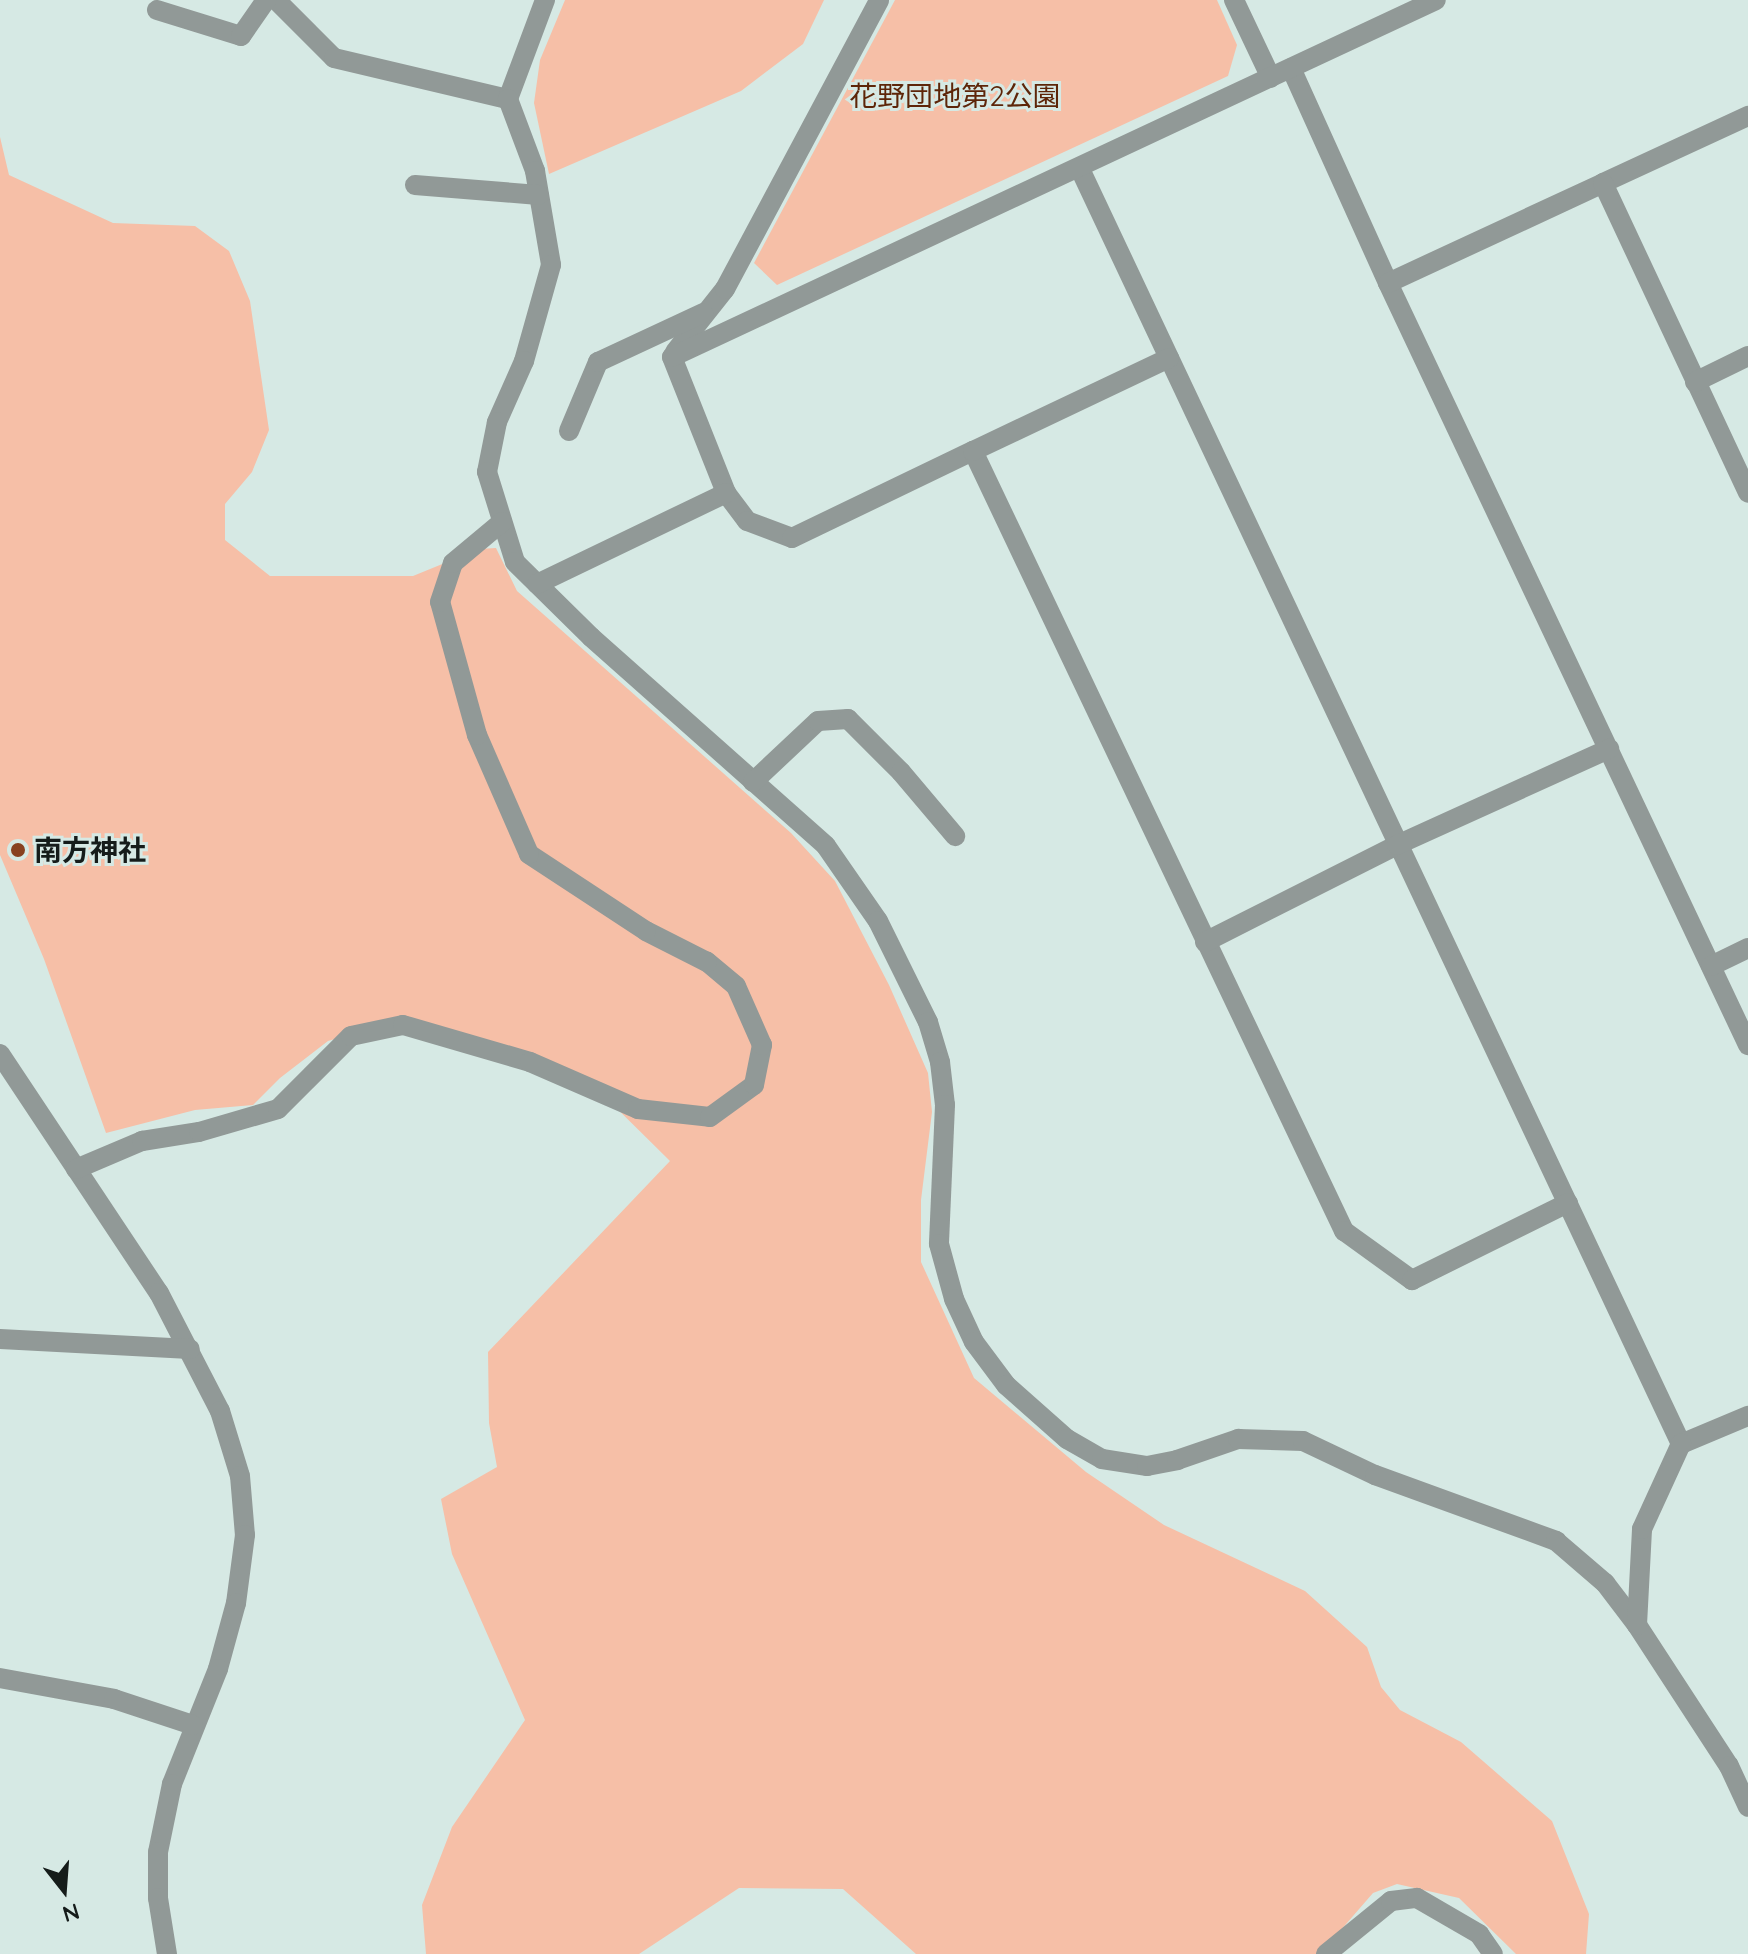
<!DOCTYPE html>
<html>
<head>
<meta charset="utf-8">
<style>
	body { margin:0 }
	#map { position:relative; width:1748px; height:1954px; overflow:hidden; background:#d6e9e4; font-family:Quicksand,"Noto Sans JP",sans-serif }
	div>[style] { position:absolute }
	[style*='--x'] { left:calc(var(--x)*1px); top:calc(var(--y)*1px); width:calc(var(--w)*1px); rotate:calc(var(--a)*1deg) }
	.green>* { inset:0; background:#f6bfa7 }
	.minor>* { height:20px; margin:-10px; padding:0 10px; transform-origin:10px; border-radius:10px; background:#919997 }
	.dots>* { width:22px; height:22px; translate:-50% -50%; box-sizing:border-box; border:4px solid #d6e9e4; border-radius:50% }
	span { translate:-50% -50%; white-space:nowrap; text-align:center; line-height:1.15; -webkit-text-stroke:6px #d6e9e4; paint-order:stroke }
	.park-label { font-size:28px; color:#5d2508 }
	.poi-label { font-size:28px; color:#151c1a; font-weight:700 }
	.left { translate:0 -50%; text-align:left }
	.north { position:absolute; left:24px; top:1850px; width:80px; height:80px; -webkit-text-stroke:6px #d6e9e4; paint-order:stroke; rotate:163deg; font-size:22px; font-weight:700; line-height:32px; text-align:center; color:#151c1a }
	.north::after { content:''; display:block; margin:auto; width:28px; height:36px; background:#151c1a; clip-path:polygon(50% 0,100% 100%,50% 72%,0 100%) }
</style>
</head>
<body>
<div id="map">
	<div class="green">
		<div style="clip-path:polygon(565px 0,824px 0,803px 44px,741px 91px,549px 174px,534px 103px,540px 60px)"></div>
		<div style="clip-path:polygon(895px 0,1217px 0,1237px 45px,1228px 76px,777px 285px,754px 263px)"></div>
		<div style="clip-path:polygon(0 137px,9px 175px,113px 223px,195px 226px,229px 251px,250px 301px,269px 430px,252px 472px,225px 504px,225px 540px,270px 576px,413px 576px,479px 549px,496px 548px,517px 591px,791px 833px,835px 881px,889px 985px,928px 1073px,932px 1112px,921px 1200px,921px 1262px,974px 1378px,1086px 1472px,1164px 1525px,1305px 1591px,1367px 1647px,1381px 1687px,1400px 1710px,1461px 1742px,1552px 1821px,1589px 1914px,1586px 1954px,1516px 1954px,1459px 1898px,1397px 1884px,1373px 1893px,1320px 1954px,916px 1954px,843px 1889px,739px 1888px,639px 1954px,426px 1954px,422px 1905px,452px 1827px,525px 1720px,452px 1554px,441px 1499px,497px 1467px,489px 1423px,488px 1352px,670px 1161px,584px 1076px,380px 1026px,328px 1041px,280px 1078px,253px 1105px,195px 1110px,106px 1133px,44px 959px,0 855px)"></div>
	</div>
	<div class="minor">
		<div style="--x:276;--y:0;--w:82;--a:45"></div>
		<div style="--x:334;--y:58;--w:179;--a:13.3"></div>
		<div style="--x:545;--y:0;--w:106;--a:110.5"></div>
		<div style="--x:508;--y:99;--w:77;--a:69.4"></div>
		<div style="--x:535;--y:171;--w:95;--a:80.3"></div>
		<div style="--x:551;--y:265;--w:100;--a:105.7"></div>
		<div style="--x:524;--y:361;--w:67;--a:113.9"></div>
		<div style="--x:497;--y:422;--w:51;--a:101.3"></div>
		<div style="--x:487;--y:472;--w:94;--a:72.7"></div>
		<div style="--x:515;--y:562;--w:107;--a:44.6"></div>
		<div style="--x:591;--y:637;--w:314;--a:41.6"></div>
		<div style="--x:826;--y:846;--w:91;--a:55.3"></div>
		<div style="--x:878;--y:921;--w:113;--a:63.7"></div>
		<div style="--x:928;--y:1022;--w:42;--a:73.3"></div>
		<div style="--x:940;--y:1062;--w:43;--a:83.4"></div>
		<div style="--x:945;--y:1105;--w:139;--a:92.5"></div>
		<div style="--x:939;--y:1244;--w:57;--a:74.7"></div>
		<div style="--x:954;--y:1299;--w:47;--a:65.1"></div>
		<div style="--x:974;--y:1342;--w:54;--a:53.3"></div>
		<div style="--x:1006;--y:1385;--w:81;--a:41.5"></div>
		<div style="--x:1067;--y:1439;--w:40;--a:29.7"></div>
		<div style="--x:1102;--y:1459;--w:46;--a:8.8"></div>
		<div style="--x:1147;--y:1466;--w:31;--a:-11"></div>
		<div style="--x:1177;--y:1460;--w:65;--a:-19"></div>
		<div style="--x:1238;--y:1439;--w:65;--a:1.8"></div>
		<div style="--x:1303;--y:1441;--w:80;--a:25.3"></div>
		<div style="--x:1375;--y:1475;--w:193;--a:20"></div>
		<div style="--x:1556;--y:1541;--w:65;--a:40.6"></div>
		<div style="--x:1605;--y:1583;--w:53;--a:52.7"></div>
		<div style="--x:1637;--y:1625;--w:168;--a:56.9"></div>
		<div style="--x:1729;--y:1766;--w:45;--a:65.1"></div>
		<div style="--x:1234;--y:0;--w:86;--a:64.6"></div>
		<div style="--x:157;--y:10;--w:88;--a:17.2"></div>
		<div style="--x:241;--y:36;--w:44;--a:-55.2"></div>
		<div style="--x:1291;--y:68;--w:236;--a:65.7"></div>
		<div style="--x:1388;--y:283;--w:843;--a:64.71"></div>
		<div style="--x:1080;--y:169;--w:1410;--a:64.76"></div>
		<div style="--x:1681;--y:1444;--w:73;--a:-22.7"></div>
		<div style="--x:1603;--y:183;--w:160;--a:-24.8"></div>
		<div style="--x:415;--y:185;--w:124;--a:4.6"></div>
		<div style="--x:1388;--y:283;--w:237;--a:-24.9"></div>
		<div style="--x:1603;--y:183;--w:342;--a:64.9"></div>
		<div style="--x:675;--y:352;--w:80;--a:-51.6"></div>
		<div style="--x:725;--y:289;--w:327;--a:-61.9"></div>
		<div style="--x:672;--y:357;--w:146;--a:68.3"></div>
		<div style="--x:726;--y:493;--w:35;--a:53"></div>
		<div style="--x:747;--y:521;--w:48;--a:20.7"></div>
		<div style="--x:792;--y:538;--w:201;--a:-25.7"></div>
		<div style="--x:973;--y:451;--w:864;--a:64.56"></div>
		<div style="--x:1344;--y:1231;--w:84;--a:35.8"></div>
		<div style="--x:1412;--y:1280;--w:174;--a:-26.3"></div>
		<div style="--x:672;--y:357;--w:843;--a:-25.05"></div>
		<div style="--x:1695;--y:382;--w:59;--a:-26.1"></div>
		<div style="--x:569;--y:431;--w:75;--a:-67.2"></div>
		<div style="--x:598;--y:362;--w:116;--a:-25"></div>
		<div style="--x:973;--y:451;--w:217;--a:-25.4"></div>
		<div style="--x:537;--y:584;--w:210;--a:-25.7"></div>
		<div style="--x:753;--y:782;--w:89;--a:-43.2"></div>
		<div style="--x:818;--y:721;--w:30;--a:-4"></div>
		<div style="--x:848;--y:719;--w:75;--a:45"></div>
		<div style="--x:901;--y:772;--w:84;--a:49.8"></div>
		<div style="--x:1205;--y:942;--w:215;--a:-26.8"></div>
		<div style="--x:1397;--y:845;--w:233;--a:-24.4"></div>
		<div style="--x:1711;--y:966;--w:41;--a:-25.9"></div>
		<div style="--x:0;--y:1054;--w:287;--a:56.4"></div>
		<div style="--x:159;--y:1293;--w:133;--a:62.7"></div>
		<div style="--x:220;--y:1411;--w:68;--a:72.9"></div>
		<div style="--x:240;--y:1476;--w:59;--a:85.2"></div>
		<div style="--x:245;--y:1535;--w:69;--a:97.5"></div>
		<div style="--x:236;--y:1603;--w:68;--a:105.3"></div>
		<div style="--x:218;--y:1669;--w:124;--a:111.8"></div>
		<div style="--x:172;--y:1784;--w:69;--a:101.6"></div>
		<div style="--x:158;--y:1852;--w:46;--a:90"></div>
		<div style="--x:158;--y:1898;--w:57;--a:80.9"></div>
		<div style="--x:76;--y:1169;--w:72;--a:-23"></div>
		<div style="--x:142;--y:1141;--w:58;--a:-9"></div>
		<div style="--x:199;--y:1132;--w:82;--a:-16.2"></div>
		<div style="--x:278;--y:1109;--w:103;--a:-45"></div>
		<div style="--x:351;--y:1036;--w:53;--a:-11.9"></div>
		<div style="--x:403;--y:1025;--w:132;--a:16.2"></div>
		<div style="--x:530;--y:1062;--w:118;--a:23.5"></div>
		<div style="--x:638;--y:1109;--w:72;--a:6.3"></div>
		<div style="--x:710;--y:1117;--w:54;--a:-36"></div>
		<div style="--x:754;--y:1085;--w:41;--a:-78.7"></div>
		<div style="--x:762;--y:1045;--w:64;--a:-113.8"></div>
		<div style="--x:736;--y:986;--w:38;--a:-140"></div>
		<div style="--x:707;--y:962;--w:68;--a:-153.1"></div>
		<div style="--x:646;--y:931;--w:140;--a:-146.7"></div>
		<div style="--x:529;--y:854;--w:130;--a:-113.6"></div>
		<div style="--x:477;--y:735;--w:138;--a:-105.5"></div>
		<div style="--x:440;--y:602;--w:41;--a:-71.6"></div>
		<div style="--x:453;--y:563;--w:64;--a:-39.9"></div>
		<div style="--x:0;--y:1339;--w:190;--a:3"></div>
		<div style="--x:1637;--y:1625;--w:96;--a:-87"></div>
		<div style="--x:1642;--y:1529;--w:94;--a:-65.4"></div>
		<div style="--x:0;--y:1678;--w:116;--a:10.4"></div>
		<div style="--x:114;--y:1699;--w:83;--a:18.2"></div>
		<div style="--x:1326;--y:1954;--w:84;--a:-39.2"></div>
		<div style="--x:1391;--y:1901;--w:26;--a:-7"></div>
		<div style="--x:1417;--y:1898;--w:72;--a:30.1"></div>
		<div style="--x:1479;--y:1934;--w:24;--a:55"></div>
	</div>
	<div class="dots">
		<div style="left:18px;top:850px;background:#88411f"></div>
	</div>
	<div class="park-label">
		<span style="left:955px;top:96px">花野団地第2公園</span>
	</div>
	<div class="poi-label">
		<span class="left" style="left:34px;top:850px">南方神社</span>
	</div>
	<div class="north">N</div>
</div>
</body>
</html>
